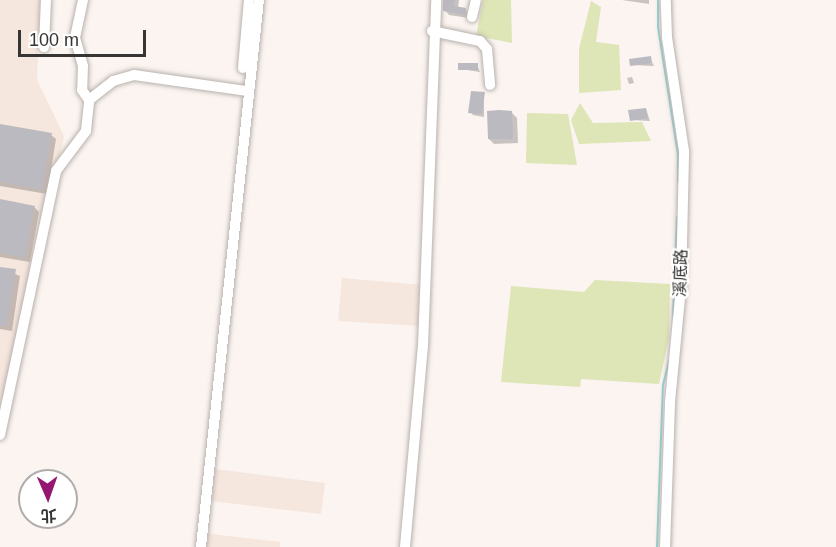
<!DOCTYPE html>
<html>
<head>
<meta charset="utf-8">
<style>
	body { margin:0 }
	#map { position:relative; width:836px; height:547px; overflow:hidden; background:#fbf4f0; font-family:Arial,"Noto Sans TC",sans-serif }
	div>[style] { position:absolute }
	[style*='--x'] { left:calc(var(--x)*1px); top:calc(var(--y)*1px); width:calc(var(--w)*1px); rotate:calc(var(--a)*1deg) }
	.built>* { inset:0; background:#f5e6de }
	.green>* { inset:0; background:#dee5b6 }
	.shadow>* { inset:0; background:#0003 }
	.stream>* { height:2px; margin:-1px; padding:0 1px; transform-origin:1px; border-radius:1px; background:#8cd2d5 }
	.building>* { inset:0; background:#bcbac1 }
	.roads { filter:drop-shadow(0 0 2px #b8b1ad) drop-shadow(0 0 2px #b8b1ad) }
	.minor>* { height:10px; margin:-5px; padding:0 5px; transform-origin:5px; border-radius:5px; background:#fff }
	span { translate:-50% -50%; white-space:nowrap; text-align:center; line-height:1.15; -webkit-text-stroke:4.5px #fff; paint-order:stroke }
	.street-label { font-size:16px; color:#373533 }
	.north { position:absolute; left:18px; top:469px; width:60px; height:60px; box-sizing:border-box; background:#fff; border:2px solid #afaead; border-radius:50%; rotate:178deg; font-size:16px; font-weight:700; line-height:24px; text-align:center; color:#373533 }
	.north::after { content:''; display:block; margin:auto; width:21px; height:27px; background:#961771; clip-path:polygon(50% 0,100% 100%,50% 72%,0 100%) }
	.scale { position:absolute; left:18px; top:30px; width:128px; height:27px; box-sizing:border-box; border:3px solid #373533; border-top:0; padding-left:8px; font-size:18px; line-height:21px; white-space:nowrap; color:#373533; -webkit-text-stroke:4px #fff; paint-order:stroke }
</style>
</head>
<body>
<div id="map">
	<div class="built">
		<div style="clip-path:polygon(0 0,40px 0,37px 80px,64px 136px,0 440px)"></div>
		<div style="clip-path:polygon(342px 278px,422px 285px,421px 326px,338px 321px)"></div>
		<div style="clip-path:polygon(208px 468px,325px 483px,321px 514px,203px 500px)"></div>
		<div style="clip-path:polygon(202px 533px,280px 542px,280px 547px,201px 547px)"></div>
	</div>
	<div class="green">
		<div style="clip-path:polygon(483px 0,511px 0,512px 43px,476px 36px)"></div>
		<div style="clip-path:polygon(591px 1px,601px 7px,596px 42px,619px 45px,621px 90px,579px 93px,579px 49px)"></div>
		<div style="clip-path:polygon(580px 103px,593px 123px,642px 122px,651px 141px,579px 144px,571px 120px)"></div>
		<div style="clip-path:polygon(527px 113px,568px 114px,577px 165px,526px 163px)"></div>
		<div style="clip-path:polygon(595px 280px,670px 284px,669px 338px,659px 384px,581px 379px,580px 387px,501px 382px,511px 286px,584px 292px)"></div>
	</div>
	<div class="shadow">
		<div style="clip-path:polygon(445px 0,459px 0,458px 8px,466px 9px,469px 18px,449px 15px,445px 10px)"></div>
		<div style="clip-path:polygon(622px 0,649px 0,649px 4px)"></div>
		<div style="clip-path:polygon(650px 58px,654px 66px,631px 65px)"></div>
		<div style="clip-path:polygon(477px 65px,480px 72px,460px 69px)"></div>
		<div style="clip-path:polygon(632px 77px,634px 83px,629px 84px,627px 78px)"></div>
		<div style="clip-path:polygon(484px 94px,484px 117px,473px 115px,470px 112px)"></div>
		<div style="clip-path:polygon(646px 109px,650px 121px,631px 120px)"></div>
		<div style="clip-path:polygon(512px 113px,517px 118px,518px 143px,494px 144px,489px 139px)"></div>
		<div style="clip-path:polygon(0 125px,51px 135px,56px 139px,47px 194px,0 186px)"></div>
		<div style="clip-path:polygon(0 201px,34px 207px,39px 212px,30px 262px,0 257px)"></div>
		<div style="clip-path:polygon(0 268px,20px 276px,12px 331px,0 329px)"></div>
	</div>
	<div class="stream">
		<div style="--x:658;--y:0;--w:27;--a:90"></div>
		<div style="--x:658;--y:27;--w:130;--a:81.1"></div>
		<div style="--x:678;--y:155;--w:27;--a:90"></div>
		<div style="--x:673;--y:316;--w:99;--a:-87.7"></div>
		<div style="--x:657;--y:547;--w:162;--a:-87.9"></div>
		<div style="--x:663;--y:385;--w:25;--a:-76"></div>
	</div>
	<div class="building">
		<div style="clip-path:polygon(443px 0,455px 0,454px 6px,466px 8px,465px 15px,443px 11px)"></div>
		<div style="clip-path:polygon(651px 56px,652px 63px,630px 66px,629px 59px)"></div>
		<div style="clip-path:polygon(458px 63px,478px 63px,478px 70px,458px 70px)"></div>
		<div style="clip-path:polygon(471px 91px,485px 92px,482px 114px,468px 113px)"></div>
		<div style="clip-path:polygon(646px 108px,648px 118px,630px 121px,628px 110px)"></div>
		<div style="clip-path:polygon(499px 110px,512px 111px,513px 139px,488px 139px,487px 111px)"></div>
		<div style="clip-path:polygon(0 124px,52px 133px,42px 190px,0 182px)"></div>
		<div style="clip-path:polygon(0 199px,35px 206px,25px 258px,0 253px)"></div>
		<div style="clip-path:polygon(0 267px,16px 269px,7px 327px,0 325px)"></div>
	</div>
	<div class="roads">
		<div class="minor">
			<div style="--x:83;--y:0;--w:39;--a:102"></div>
			<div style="--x:75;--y:38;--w:29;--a:74"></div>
			<div style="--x:83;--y:66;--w:24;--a:92"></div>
			<div style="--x:82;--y:90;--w:12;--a:55"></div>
			<div style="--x:472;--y:17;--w:17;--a:-77"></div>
			<div style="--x:432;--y:31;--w:49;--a:11.8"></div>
			<div style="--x:480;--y:41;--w:11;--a:49"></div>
			<div style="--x:487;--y:49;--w:36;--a:85"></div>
			<div style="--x:44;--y:47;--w:47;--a:-87.6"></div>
			<div style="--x:243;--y:68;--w:68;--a:-85"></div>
			<div style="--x:0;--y:435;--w:270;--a:-78"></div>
			<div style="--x:56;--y:171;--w:50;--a:-53.1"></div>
			<div style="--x:86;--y:131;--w:31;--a:-84"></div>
			<div style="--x:89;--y:100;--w:31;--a:-38"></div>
			<div style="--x:113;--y:81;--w:22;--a:-16"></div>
			<div style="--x:134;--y:75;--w:113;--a:8.1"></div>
			<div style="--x:201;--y:547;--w:550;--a:-83.95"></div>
			<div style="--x:405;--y:547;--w:202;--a:-84.9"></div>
			<div style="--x:423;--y:346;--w:346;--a:-87.8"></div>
			<div style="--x:665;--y:547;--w:145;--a:-88"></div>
			<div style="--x:670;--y:402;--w:115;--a:-84.5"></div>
			<div style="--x:681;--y:288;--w:137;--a:-88.7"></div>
			<div style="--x:684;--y:151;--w:115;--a:-98.5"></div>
			<div style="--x:667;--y:37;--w:37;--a:-92"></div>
		</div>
	</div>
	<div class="street-label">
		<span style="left:681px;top:273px;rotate:-88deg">溪底路</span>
	</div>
	<div class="north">北</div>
	<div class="scale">100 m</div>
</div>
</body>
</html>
